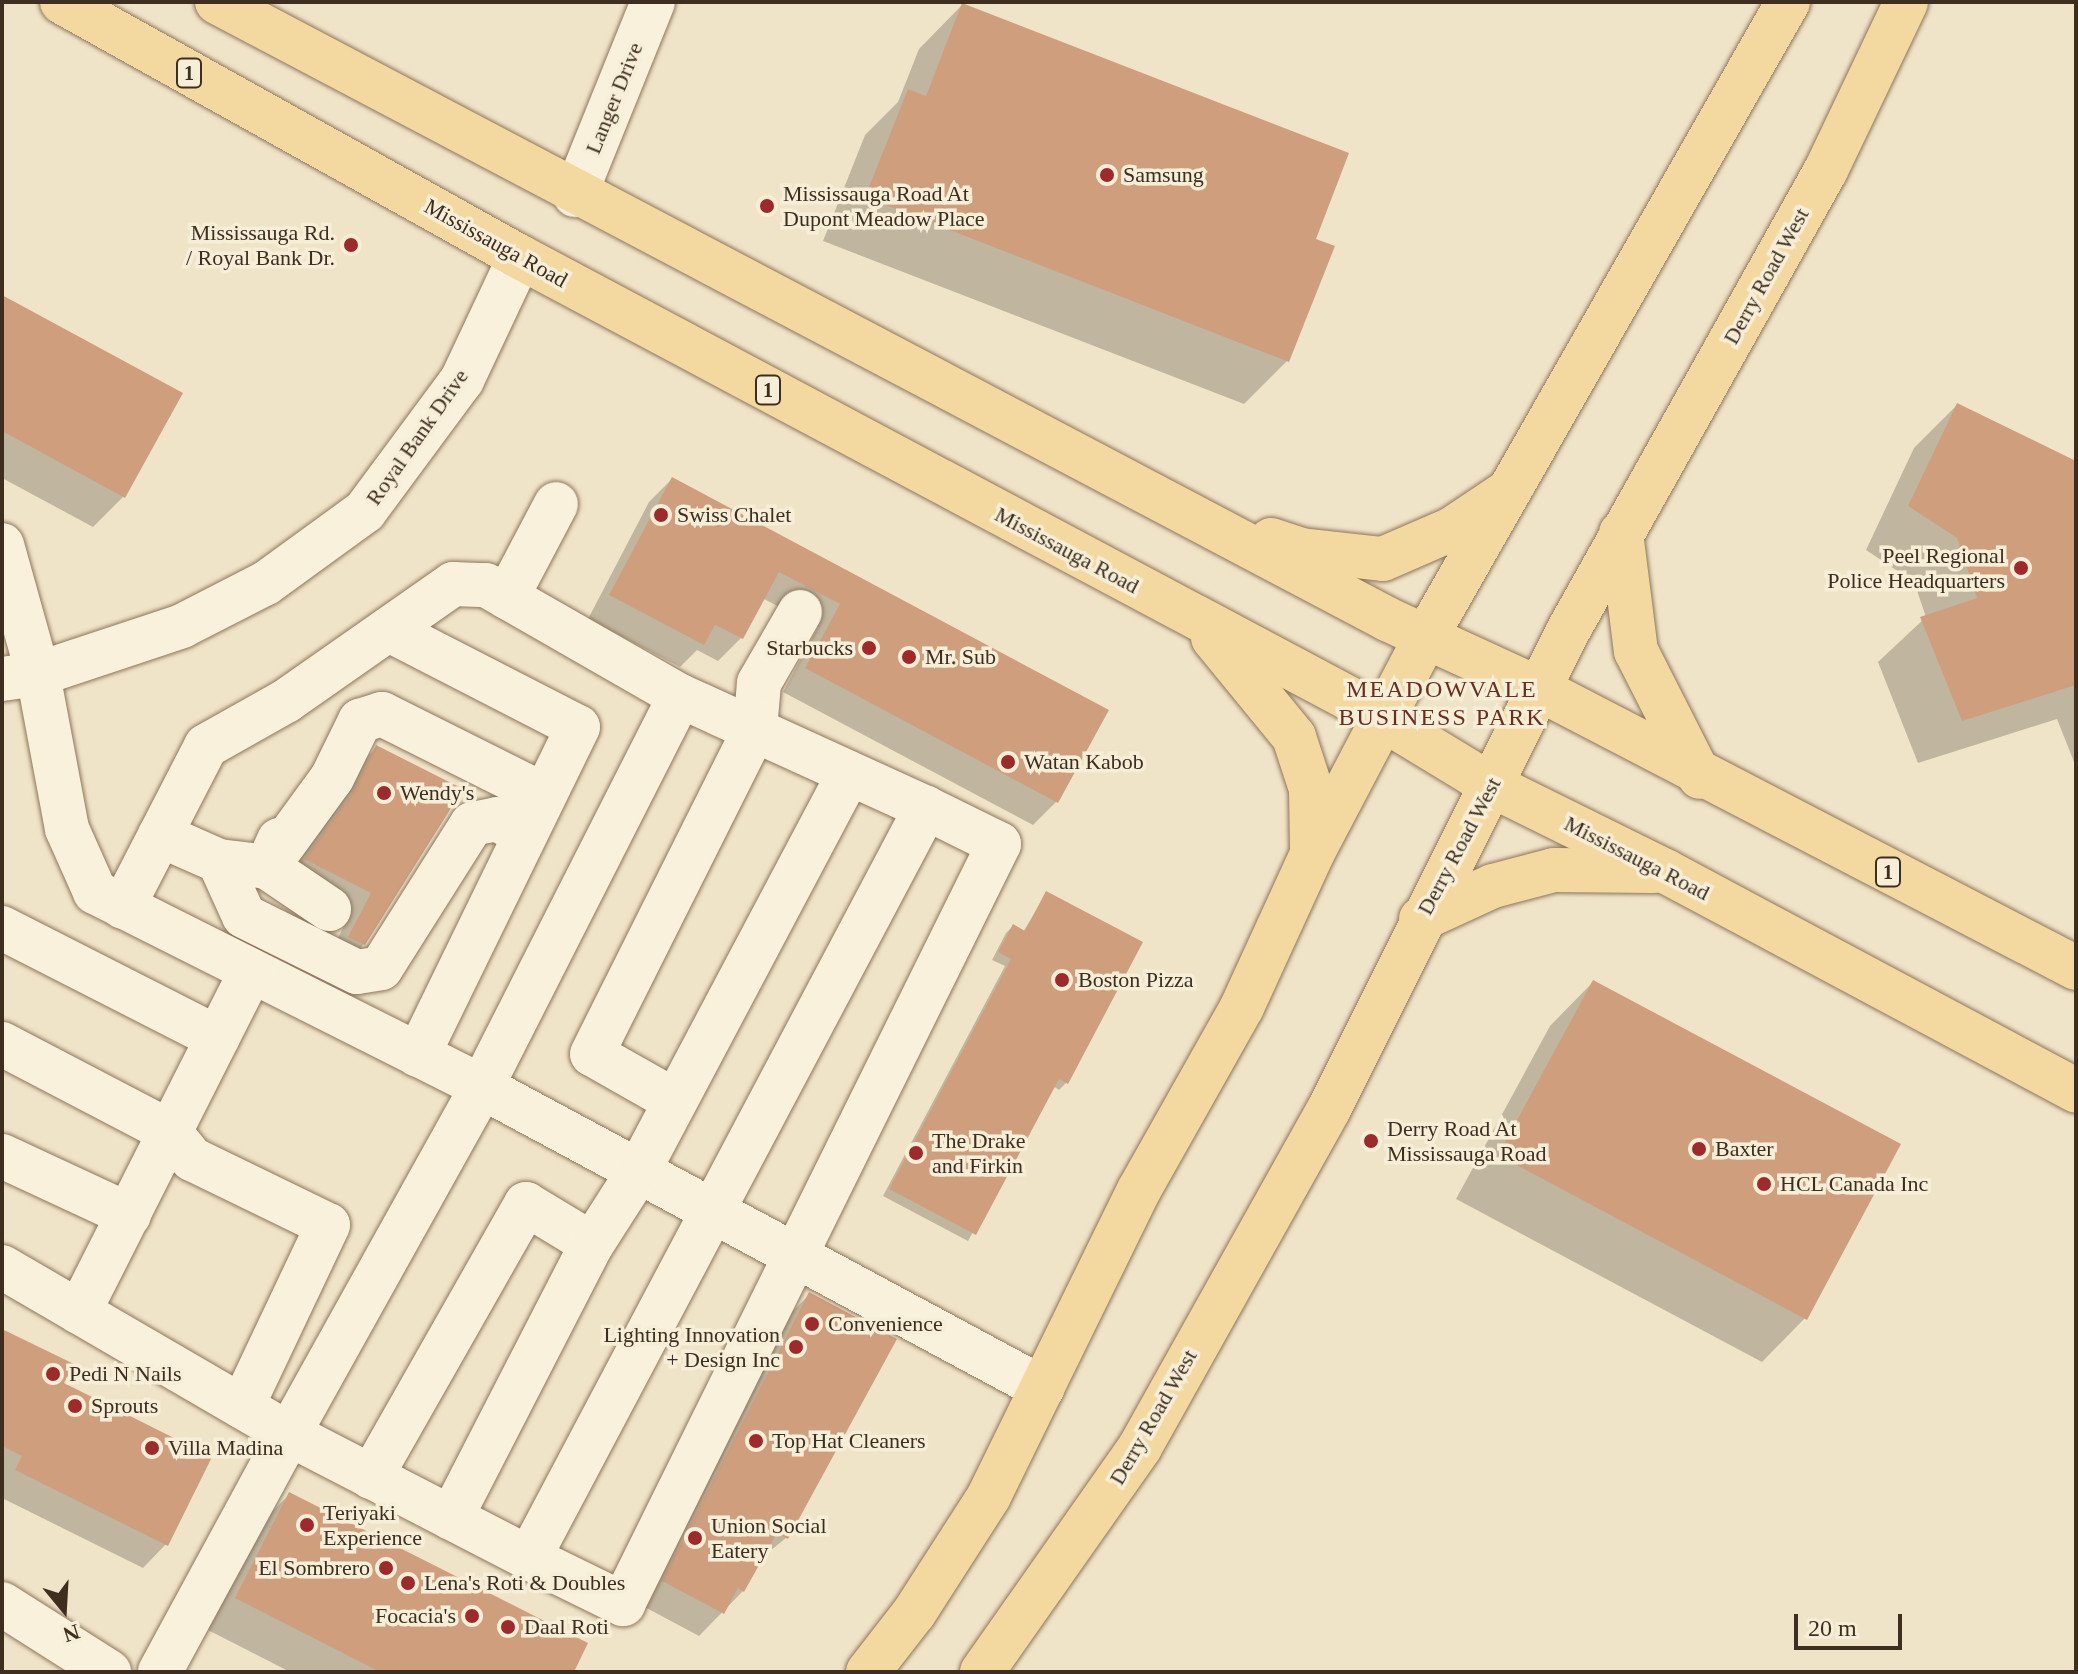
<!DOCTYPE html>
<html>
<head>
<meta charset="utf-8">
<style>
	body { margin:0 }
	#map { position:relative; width:2078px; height:1674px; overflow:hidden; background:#f0e4c8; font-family:"Times New Roman",serif }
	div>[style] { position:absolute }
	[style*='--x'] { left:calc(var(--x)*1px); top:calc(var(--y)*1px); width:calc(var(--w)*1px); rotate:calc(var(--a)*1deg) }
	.shadow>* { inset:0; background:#0003 }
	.building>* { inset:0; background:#cf9f7d }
	.roads { filter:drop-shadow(0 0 2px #8d765c) drop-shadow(0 0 2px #8d765c) }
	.minor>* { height:44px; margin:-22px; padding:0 22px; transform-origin:22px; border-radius:22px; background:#faf1dc }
	.major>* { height:44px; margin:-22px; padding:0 22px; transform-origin:22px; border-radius:22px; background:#f3d9a0 }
	.dots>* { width:22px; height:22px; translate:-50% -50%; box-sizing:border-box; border:4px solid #f7eed8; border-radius:50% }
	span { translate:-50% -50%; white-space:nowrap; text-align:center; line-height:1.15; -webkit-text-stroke:7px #f7eed8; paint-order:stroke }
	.shield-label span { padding:2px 6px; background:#f7eed8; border:2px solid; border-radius:6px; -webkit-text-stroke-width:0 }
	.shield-label { font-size:20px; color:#3d2e20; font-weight:700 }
	.street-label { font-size:22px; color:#3d2e20 }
	.poi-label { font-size:22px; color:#3d2e20 }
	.left { translate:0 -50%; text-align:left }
	.right { translate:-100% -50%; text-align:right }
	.neighbourhood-label { font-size:24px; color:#6b2e1e; letter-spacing:2px }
	.frame { position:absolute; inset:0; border:4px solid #3d2e20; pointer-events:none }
	.north { position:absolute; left:24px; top:1570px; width:80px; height:80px; -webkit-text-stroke:6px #f7eed8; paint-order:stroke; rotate:162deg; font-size:22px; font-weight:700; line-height:32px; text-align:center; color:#3d2e20 }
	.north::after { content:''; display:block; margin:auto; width:28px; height:36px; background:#3d2e20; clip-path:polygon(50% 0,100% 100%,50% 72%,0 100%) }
	.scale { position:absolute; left:1794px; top:1614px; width:108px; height:36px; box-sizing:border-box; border:4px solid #3d2e20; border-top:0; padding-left:10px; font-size:24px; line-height:28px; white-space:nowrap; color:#3d2e20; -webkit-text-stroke:6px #f7eed8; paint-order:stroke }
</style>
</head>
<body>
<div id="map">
	<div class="shadow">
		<div style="clip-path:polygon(962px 5px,1313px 240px,1288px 360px,1244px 404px,823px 241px,865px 135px,898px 102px,919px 49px)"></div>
		<div style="clip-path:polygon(2px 297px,123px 497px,93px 527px,2px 478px)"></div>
		<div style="clip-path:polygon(1957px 405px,2076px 464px,2076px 767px,2057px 719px,1918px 763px,1878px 662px,1926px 617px,1914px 582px,1866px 550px,1914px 448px)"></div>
		<div style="clip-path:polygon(672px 479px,1106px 711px,1056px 802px,1033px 825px,783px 692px,818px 627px,762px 598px,741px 638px,718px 661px,697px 650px,680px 667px,588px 619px,649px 502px)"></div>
		<div style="clip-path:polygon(376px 748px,460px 790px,364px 944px,341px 967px,327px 960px,349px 916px,283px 882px,353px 771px)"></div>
		<div style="clip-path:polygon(1046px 894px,1066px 1083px,1059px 1090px,1053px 1086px,968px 1241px,883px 1196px,1005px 966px,992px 960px,1006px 933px,1013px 926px,1023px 932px)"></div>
		<div style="clip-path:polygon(1593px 982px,1805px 1318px,1762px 1362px,1456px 1199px,1550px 1026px)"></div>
		<div style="clip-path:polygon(810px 1294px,894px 1340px,786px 1538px,760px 1559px,743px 1591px,699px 1636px,641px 1605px,787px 1317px)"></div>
		<div style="clip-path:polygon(2px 1331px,61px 1384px,166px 1544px,143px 1568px,2px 1498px)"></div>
		<div style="clip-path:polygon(290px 1494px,572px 1672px,290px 1672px,206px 1629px,259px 1524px)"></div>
	</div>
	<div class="building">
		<div style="clip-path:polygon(962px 3px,1349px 153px,1316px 239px,1335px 246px,1289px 362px,865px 197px,908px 89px,926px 96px)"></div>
		<div style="clip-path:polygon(2px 295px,183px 393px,125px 498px,2px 431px)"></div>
		<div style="clip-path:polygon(1957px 403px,2076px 461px,2076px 685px,1962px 721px,1920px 617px,1977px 598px,1957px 538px,1908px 506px)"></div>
		<div style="clip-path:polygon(672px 477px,1109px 710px,1058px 803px,805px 668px,840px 604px,779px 572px,743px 639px,715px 625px,704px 645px,609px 595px)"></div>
		<div style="clip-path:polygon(376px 745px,463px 789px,365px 945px,348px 937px,371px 893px,304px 859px,352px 793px)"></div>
		<div style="clip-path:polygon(1046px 891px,1143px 942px,1068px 1084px,1059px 1079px,976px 1235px,889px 1189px,1011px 959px,998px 952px,1013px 924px,1025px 931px)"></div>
		<div style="clip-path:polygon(1593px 980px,1901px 1144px,1807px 1320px,1498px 1155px)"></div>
		<div style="clip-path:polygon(809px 1292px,897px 1339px,788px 1539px,777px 1533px,744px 1592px,738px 1588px,724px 1614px,662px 1581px)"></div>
		<div style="clip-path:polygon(2px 1329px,74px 1364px,64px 1383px,212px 1457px,168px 1546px,15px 1470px,22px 1456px,2px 1446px)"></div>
		<div style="clip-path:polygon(289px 1492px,588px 1643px,574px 1672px,380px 1672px,235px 1598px)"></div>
	</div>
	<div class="roads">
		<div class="minor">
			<div style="--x:575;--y:195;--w:208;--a:-68"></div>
			<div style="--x:2;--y:545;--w:134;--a:74.4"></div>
			<div style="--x:38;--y:674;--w:158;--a:79.4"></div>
			<div style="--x:67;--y:829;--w:69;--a:66"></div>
			<div style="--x:95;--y:892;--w:433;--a:26.7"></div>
			<div style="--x:482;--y:1087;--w:636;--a:28.26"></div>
			<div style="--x:507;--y:597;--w:105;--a:-62.2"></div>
			<div style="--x:391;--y:631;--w:210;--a:27.2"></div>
			<div style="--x:578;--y:727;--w:365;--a:116"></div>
			<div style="--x:2;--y:679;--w:36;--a:-8"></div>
			<div style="--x:38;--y:674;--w:152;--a:-18.4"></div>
			<div style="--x:182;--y:626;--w:94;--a:-27.1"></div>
			<div style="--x:266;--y:583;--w:122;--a:-36"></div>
			<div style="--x:365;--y:511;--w:163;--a:-53.5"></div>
			<div style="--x:462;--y:380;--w:136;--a:-64.8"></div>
			<div style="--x:160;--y:835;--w:64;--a:23.8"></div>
			<div style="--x:219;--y:861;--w:48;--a:7.1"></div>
			<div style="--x:267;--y:867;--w:110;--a:-53.9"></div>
			<div style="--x:332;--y:778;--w:64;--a:-63.8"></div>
			<div style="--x:360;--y:721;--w:23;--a:-18"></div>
			<div style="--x:382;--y:714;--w:181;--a:26.6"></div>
			<div style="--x:279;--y:840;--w:30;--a:114"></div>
			<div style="--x:267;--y:867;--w:75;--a:34.1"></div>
			<div style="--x:219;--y:861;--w:60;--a:65.6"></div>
			<div style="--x:244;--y:916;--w:126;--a:26.4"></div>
			<div style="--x:357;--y:972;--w:24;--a:-9"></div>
			<div style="--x:381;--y:968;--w:170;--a:-57.7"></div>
			<div style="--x:472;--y:824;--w:25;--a:-11"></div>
			<div style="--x:497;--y:819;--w:32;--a:30"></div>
			<div style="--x:123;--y:907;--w:181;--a:-62.7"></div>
			<div style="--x:206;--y:746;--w:92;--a:-29.4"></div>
			<div style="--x:286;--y:701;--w:204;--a:-35"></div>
			<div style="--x:453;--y:584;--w:33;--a:2"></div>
			<div style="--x:486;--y:585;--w:224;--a:29.8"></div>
			<div style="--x:2;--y:928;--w:242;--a:27"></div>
			<div style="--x:2;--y:1044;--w:190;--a:27.6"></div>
			<div style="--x:170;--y:1132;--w:35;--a:51"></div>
			<div style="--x:192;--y:1159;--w:151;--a:25.9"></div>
			<div style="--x:328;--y:1225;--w:201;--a:115.3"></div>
			<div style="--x:675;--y:1101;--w:95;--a:-150.5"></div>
			<div style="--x:592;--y:1054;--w:364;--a:-63.4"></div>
			<div style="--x:755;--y:729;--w:46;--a:-85"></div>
			<div style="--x:759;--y:683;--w:82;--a:-60"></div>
			<div style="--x:2;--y:1156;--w:140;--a:24.9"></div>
			<div style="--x:2;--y:1267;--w:332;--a:30.2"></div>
			<div style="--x:289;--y:1434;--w:270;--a:27.3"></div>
			<div style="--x:529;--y:1558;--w:849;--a:-62.11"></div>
			<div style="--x:926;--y:808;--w:270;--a:-155.5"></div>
			<div style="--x:680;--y:696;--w:438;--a:116.9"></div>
			<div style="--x:482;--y:1087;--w:397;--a:119.1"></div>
			<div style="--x:289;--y:1434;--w:271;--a:118.5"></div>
			<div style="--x:79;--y:1312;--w:382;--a:-63.2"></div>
			<div style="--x:371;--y:1477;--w:314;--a:-60.4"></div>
			<div style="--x:526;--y:1204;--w:77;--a:31.2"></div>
			<div style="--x:451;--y:1518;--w:308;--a:-62.8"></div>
			<div style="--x:592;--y:1244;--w:85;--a:-57.4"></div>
			<div style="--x:638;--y:1172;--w:451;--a:-62.1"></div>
			<div style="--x:529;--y:1558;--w:105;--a:26.1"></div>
			<div style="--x:623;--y:1604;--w:848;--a:-63.68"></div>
			<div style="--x:999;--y:844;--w:81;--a:-153.7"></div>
			<div style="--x:2;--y:1604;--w:127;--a:32.4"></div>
		</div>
		<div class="major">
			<div style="--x:62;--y:2;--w:524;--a:29.11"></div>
			<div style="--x:520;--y:257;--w:938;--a:28.04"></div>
			<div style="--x:1348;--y:698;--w:167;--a:31.3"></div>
			<div style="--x:1491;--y:785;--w:194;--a:26.3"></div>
			<div style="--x:1665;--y:871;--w:466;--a:28.1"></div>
			<div style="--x:217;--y:2;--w:1323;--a:27.8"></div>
			<div style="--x:1387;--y:619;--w:167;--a:24.7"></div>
			<div style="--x:1539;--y:689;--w:605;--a:27.45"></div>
			<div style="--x:1621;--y:533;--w:119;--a:82.8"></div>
			<div style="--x:1636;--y:651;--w:141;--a:63.1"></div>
			<div style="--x:1271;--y:540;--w:32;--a:18"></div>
			<div style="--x:1301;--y:550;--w:82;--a:6.3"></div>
			<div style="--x:1383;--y:559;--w:75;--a:-23.5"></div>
			<div style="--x:1452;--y:529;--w:66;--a:-33.9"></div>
			<div style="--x:1213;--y:638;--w:128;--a:50.7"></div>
			<div style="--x:1294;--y:737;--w:55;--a:71.9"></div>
			<div style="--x:1311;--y:789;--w:60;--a:89"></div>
			<div style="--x:1421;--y:919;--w:79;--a:-24.6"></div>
			<div style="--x:1493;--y:886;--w:63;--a:-14.7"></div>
			<div style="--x:1554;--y:870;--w:99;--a:0.6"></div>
			<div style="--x:868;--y:1672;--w:75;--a:-52.1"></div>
			<div style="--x:914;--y:1613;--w:139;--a:-57.3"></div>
			<div style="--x:989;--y:1496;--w:341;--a:-63.9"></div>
			<div style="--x:1139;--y:1190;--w:210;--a:-60.6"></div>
			<div style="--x:1242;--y:1007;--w:168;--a:-65.4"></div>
			<div style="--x:1312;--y:854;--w:245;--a:-62.3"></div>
			<div style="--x:1426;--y:637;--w:731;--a:-60.31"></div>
			<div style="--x:982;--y:1672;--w:275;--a:-54.9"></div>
			<div style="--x:1140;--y:1447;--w:387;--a:-60.8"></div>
			<div style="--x:1329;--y:1109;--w:534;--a:-63.43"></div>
			<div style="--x:1568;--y:631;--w:528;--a:-60.77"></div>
			<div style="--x:1826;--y:170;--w:186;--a:-64.5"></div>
		</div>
	</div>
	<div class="dots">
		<div style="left:1107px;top:175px;background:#9e2a2b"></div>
		<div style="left:767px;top:206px;background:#9e2a2b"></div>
		<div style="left:351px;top:245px;background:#9e2a2b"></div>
		<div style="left:661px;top:515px;background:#9e2a2b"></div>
		<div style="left:2021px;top:568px;background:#9e2a2b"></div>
		<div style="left:869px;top:648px;background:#9e2a2b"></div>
		<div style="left:909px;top:657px;background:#9e2a2b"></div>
		<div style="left:1008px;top:762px;background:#9e2a2b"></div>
		<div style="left:384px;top:793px;background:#9e2a2b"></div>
		<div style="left:1062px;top:980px;background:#9e2a2b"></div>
		<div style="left:1371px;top:1141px;background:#9e2a2b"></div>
		<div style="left:1699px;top:1149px;background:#9e2a2b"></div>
		<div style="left:916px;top:1153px;background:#9e2a2b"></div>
		<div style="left:1764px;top:1184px;background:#9e2a2b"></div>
		<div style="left:812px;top:1324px;background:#9e2a2b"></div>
		<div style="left:796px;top:1347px;background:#9e2a2b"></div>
		<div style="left:53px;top:1374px;background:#9e2a2b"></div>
		<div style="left:75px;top:1406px;background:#9e2a2b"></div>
		<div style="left:756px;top:1441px;background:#9e2a2b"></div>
		<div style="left:152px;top:1448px;background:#9e2a2b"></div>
		<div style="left:307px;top:1525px;background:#9e2a2b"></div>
		<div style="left:695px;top:1538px;background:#9e2a2b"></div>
		<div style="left:386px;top:1568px;background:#9e2a2b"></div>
		<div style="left:408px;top:1583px;background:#9e2a2b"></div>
		<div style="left:472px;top:1616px;background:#9e2a2b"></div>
		<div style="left:508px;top:1627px;background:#9e2a2b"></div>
	</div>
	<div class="shield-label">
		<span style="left:189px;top:73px">1</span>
		<span style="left:768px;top:390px">1</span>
		<span style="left:1888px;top:872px">1</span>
	</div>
	<div class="street-label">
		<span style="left:614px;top:98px;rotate:-68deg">Langer Drive</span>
		<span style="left:496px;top:243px;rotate:29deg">Mississauga Road</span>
		<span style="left:1766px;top:276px;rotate:-61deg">Derry Road West</span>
		<span style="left:417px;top:437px;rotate:-55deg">Royal Bank Drive</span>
		<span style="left:1067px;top:550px;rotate:28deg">Mississauga Road</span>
		<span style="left:1459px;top:846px;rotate:-62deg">Derry Road West</span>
		<span style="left:1637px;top:858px;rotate:27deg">Mississauga Road</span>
		<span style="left:1153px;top:1417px;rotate:-60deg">Derry Road West</span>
	</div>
	<div class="poi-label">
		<span class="left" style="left:1123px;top:175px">Samsung</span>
		<span class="left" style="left:783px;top:206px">Mississauga Road At<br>Dupont Meadow Place</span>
		<span class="right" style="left:335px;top:245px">Mississauga Rd.<br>/ Royal Bank Dr.</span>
		<span class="left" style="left:677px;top:515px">Swiss Chalet</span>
		<span class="right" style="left:2005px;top:568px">Peel Regional<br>Police Headquarters</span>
		<span class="right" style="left:853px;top:648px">Starbucks</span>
		<span class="left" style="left:925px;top:657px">Mr. Sub</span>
		<span class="left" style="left:1024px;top:762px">Watan Kabob</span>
		<span class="left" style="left:400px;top:793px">Wendy's</span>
		<span class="left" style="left:1078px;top:980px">Boston Pizza</span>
		<span class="left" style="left:1387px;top:1141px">Derry Road At<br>Mississauga Road</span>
		<span class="left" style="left:932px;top:1153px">The Drake<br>and Firkin</span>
		<span class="left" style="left:1715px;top:1149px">Baxter</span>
		<span class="left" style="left:1780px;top:1184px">HCL Canada Inc</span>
		<span class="left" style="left:828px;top:1324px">Convenience</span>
		<span class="right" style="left:780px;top:1347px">Lighting Innovation<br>+ Design Inc</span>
		<span class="left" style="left:69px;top:1374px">Pedi N Nails</span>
		<span class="left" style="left:91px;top:1406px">Sprouts</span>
		<span class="left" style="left:772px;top:1441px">Top Hat Cleaners</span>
		<span class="left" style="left:168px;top:1448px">Villa Madina</span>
		<span class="left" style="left:323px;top:1525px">Teriyaki<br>Experience</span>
		<span class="left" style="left:711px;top:1538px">Union Social<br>Eatery</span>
		<span class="right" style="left:370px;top:1568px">El Sombrero</span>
		<span class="left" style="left:424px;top:1583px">Lena's Roti &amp; Doubles</span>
		<span class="right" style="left:456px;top:1616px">Focacia's</span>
		<span class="left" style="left:524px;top:1627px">Daal Roti</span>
	</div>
	<div class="neighbourhood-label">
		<span style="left:1442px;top:704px">MEADOWVALE<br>BUSINESS PARK</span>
	</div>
	<div class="frame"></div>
	<div class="north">N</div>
	<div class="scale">20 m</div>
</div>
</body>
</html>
